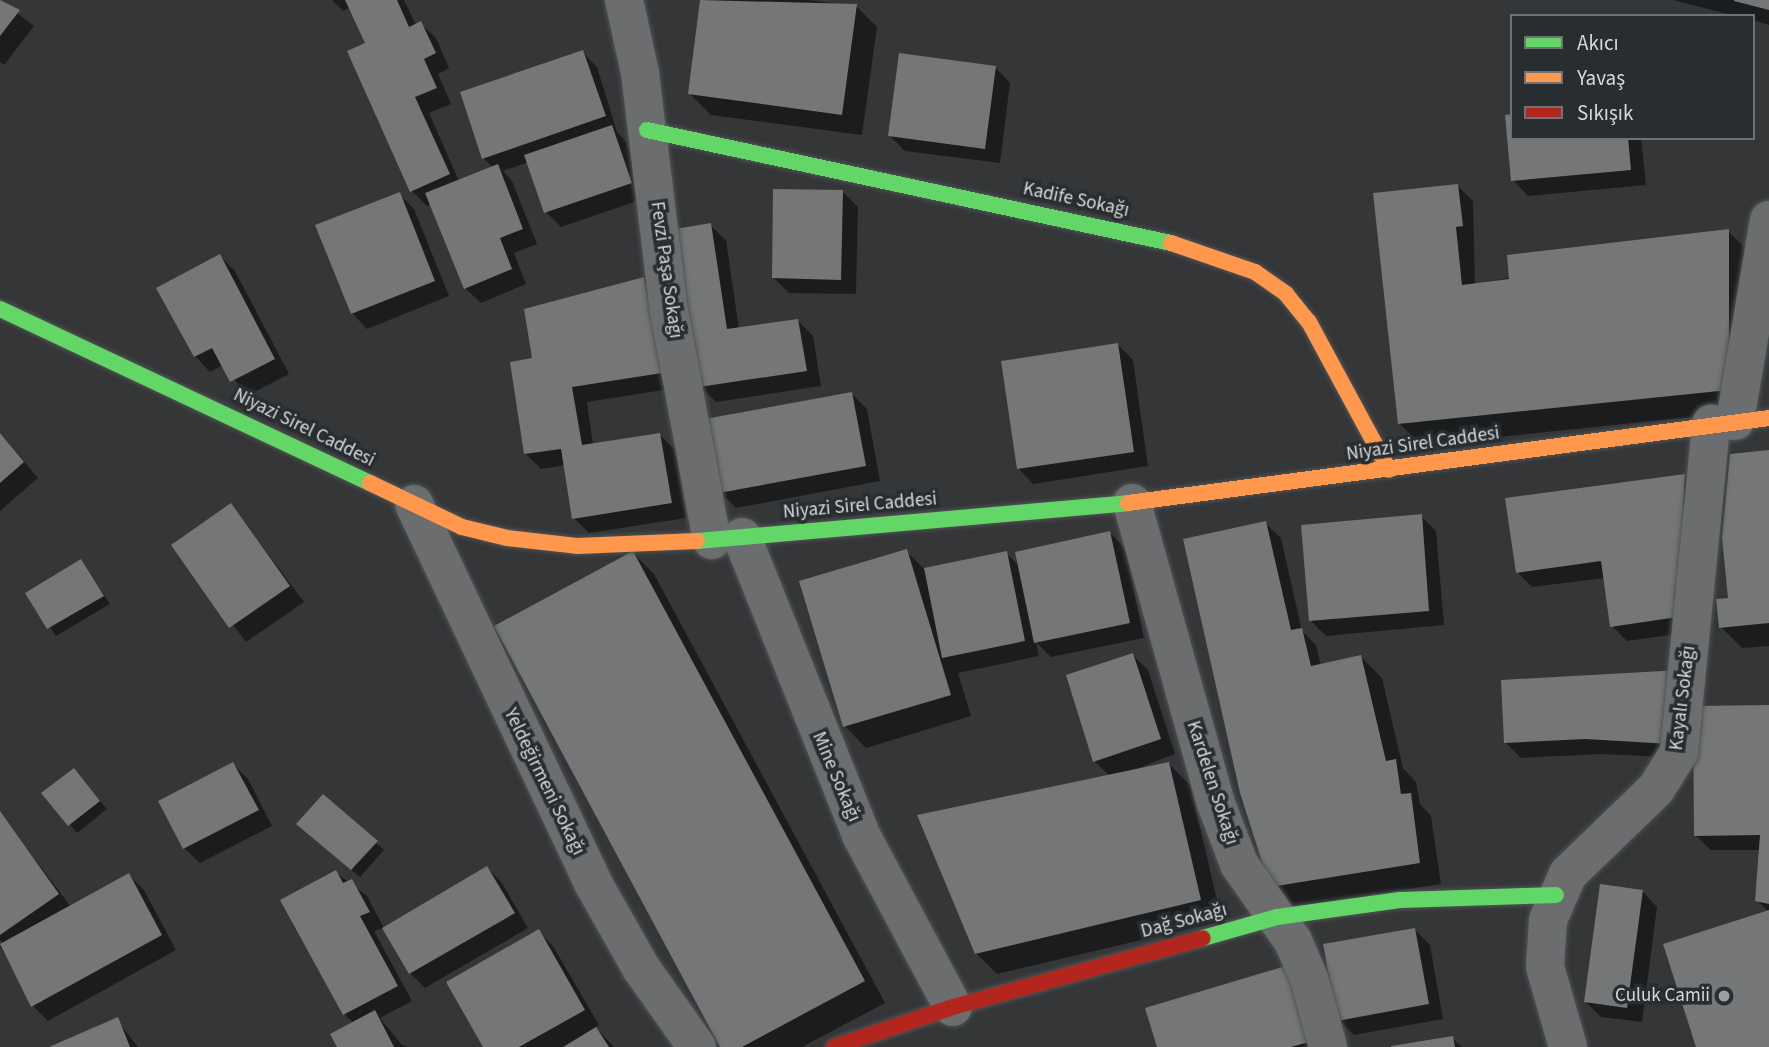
<!DOCTYPE html>
<html>
<head>
<meta charset="utf-8">
<style>
	body { margin:0 }
	#map { position:relative; width:1769px; height:1047px; overflow:hidden; background:#343638; font-family:"Source Sans 3",sans-serif }
	div>[style] { position:absolute }
	[style*='--x'] { left:calc(var(--x)*1px); top:calc(var(--y)*1px); width:calc(var(--w)*1px); rotate:calc(var(--a)*1deg) }
	.shadow>* { inset:0; background:#0007 }
	.building>* { inset:0; background:#747677 }
	.roads { filter:drop-shadow(0 0 2px #515354) drop-shadow(0 0 2px #515354) }
	.street>* { height:38px; margin:-19px; padding:0 19px; transform-origin:19px; border-radius:19px; background:#6b6d6e }
	.fast>* { height:16px; margin:-8px; padding:0 8px; transform-origin:8px; border-radius:8px; background:#63d668 }
	.slow>* { height:16px; margin:-8px; padding:0 8px; transform-origin:8px; border-radius:8px; background:#ff974d }
	.jam>* { height:16px; margin:-8px; padding:0 8px; transform-origin:8px; border-radius:8px; background:#b3261e }
	.dots>* { width:19px; height:19px; translate:-50% -50%; box-sizing:border-box; border:4px solid #282d30; border-radius:50% }
	span { translate:-50% -50%; white-space:nowrap; text-align:center; line-height:1.15; -webkit-text-stroke:7px #282d30; paint-order:stroke }
	.street-label { font-size:19px; color:#d6d9db }
	.poi-label { font-size:19px; color:#d6d9db }
	.right { translate:-100% -50%; text-align:right }
	.legend { position:absolute; left:1510px; top:14px; width:245px; height:126px; box-sizing:border-box; background:#282d30; border:2px solid #6e7274; margin:0; padding:9px 12px; list-style:none; font-size:21px; color:#d6d9db }
	.legend li { display:flex; align-items:center; gap:14px; height:35px }
	.legend b { width:35px; border:2px solid #6e7274 }
</style>
</head>
<body>
<div id="map">
	<div class="shadow">
		<div style="clip-path:polygon(0 0,34px 26px,4px 65px,0 62px)"></div>
		<div style="clip-path:polygon(332px 0,404px 0,416px 25px,420px 23px,436px 38px,449px 68px,438px 74px,451px 104px,429px 113px,459px 181px,493px 167px,483px 158px,582px 52px,597px 67px,617px 132px,626px 142px,646px 198px,561px 227px,546px 212px,529px 162px,503px 171px,512px 181px,537px 244px,514px 253px,526px 284px,481px 303px,465px 288px,432px 204px,427px 206px,412px 191px,367px 44px,351px 7px,343px 11px)"></div>
		<div style="clip-path:polygon(702px 0,808px 0,856px 6px,877px 27px,862px 135px,711px 115px,690px 94px)"></div>
		<div style="clip-path:polygon(1673px 0,1769px 0,1769px 25px,1753px 20px,1753px 16px,1735px 16px)"></div>
		<div style="clip-path:polygon(995px 67px,1010px 83px,1000px 163px,905px 151px,890px 136px)"></div>
		<div style="clip-path:polygon(1512px 138px,1641px 138px,1646px 185px,1528px 196px,1513px 180px)"></div>
		<div style="clip-path:polygon(1458px 186px,1473px 201px,1475px 285px,1728px 231px,1749px 252px,1750px 411px,1421px 445px,1399px 423px)"></div>
		<div style="clip-path:polygon(843px 192px,858px 207px,856px 294px,789px 293px,774px 278px)"></div>
		<div style="clip-path:polygon(399px 194px,414px 209px,449px 296px,367px 329px,352px 313px)"></div>
		<div style="clip-path:polygon(710px 225px,726px 240px,739px 329px,798px 321px,813px 336px,821px 386px,716px 402px,701px 387px)"></div>
		<div style="clip-path:polygon(220px 256px,235px 271px,289px 374px,247px 396px,223px 365px,210px 372px,195px 356px)"></div>
		<div style="clip-path:polygon(643px 278px,659px 294px,676px 388px,587px 402px,593px 445px,660px 435px,675px 450px,686px 518px,589px 533px,574px 518px,566px 465px,541px 469px,526px 454px)"></div>
		<div style="clip-path:polygon(1118px 345px,1133px 360px,1148px 466px,1033px 484px,1018px 468px)"></div>
		<div style="clip-path:polygon(852px 394px,867px 409px,880px 481px,736px 508px,721px 493px)"></div>
		<div style="clip-path:polygon(0 433px,38px 478px,0 511px)"></div>
		<div style="clip-path:polygon(1769px 452px,1769px 646px,1742px 648px,1721px 627px)"></div>
		<div style="clip-path:polygon(1685px 476px,1700px 491px,1692px 632px,1627px 641px,1612px 626px,1605px 578px,1532px 587px,1517px 572px)"></div>
		<div style="clip-path:polygon(231px 505px,304px 602px,246px 642px,174px 545px)"></div>
		<div style="clip-path:polygon(1421px 516px,1436px 531px,1444px 625px,1326px 636px,1310px 620px)"></div>
		<div style="clip-path:polygon(1265px 523px,1281px 538px,1302px 631px,1316px 645px,1321px 666px,1361px 657px,1382px 678px,1403px 768px,1416px 782px,1420px 804px,1431px 816px,1441px 884px,1293px 907px,1271px 886px)"></div>
		<div style="clip-path:polygon(1110px 533px,1125px 548px,1144px 638px,1051px 657px,1036px 642px,1039px 656px,958px 673px,971px 716px,866px 748px,845px 726px,906px 551px,925px 570px,1006px 553px,1020px 567px)"></div>
		<div style="clip-path:polygon(633px 553px,654px 574px,885px 1003px,802px 1047px,722px 1047px)"></div>
		<div style="clip-path:polygon(81px 561px,110px 604px,56px 636px,28px 593px)"></div>
		<div style="clip-path:polygon(1133px 655px,1148px 670px,1175px 754px,1129px 772px,1169px 764px,1190px 785px,1222px 921px,997px 974px,976px 953px,1110px 776px,1094px 761px)"></div>
		<div style="clip-path:polygon(1679px 671px,1686px 758px,1601px 754px,1521px 758px,1506px 743px)"></div>
		<div style="clip-path:polygon(1769px 707px,1769px 1047px,1698px 1047px,1769px 912px,1757px 900px,1760px 850px,1711px 850px,1695px 835px)"></div>
		<div style="clip-path:polygon(233px 764px,248px 779px,272px 826px,200px 863px,184px 848px)"></div>
		<div style="clip-path:polygon(74px 770px,107px 809px,77px 833px,44px 793px)"></div>
		<div style="clip-path:polygon(323px 796px,384px 850px,360px 877px,306px 831px)"></div>
		<div style="clip-path:polygon(0 813px,71px 907px,129px 875px,144px 890px,176px 950px,48px 1021px,33px 1006px,0 946px,4px 944px,0 940px)"></div>
		<div style="clip-path:polygon(487px 868px,502px 883px,528px 928px,425px 988px,410px 973px)"></div>
		<div style="clip-path:polygon(335px 872px,367px 896px,384px 928px,374px 931px,412px 1001px,380px 1018px,402px 1045px,409px 1047px,339px 1047px,354px 1023px,344px 1014px)"></div>
		<div style="clip-path:polygon(1642px 891px,1657px 907px,1642px 1022px,1601px 1017px,1586px 1002px)"></div>
		<div style="clip-path:polygon(1415px 930px,1430px 945px,1443px 1019px,1354px 1035px,1339px 1020px)"></div>
		<div style="clip-path:polygon(538px 931px,553px 946px,599px 1025px,595px 1027px,614px 1047px,485px 1047px)"></div>
		<div style="clip-path:polygon(1288px 967px,1323px 1047px,1159px 1047px)"></div>
		<div style="clip-path:polygon(117px 1020px,138px 1047px,54px 1047px)"></div>
		<div style="clip-path:polygon(1452px 1038px,1462px 1047px,1393px 1047px)"></div>
	</div>
	<div class="building">
		<div style="clip-path:polygon(0 0,20px 10px,0 36px)"></div>
		<div style="clip-path:polygon(345px 0,397px 0,409px 27px,421px 21px,436px 53px,424px 59px,437px 88px,415px 97px,450px 174px,410px 192px,347px 51px,365px 43px)"></div>
		<div style="clip-path:polygon(700px 0,857px 4px,842px 115px,688px 94px)"></div>
		<div style="clip-path:polygon(1734px 0,1769px 0,1769px 10px,1734px 1px)"></div>
		<div style="clip-path:polygon(583px 50px,606px 116px,482px 159px,460px 92px)"></div>
		<div style="clip-path:polygon(899px 53px,996px 66px,985px 149px,888px 136px)"></div>
		<div style="clip-path:polygon(1512px 114px,1512px 138px,1628px 138px,1631px 170px,1511px 181px,1505px 115px)"></div>
		<div style="clip-path:polygon(612px 125px,632px 183px,544px 213px,524px 155px)"></div>
		<div style="clip-path:polygon(498px 164px,523px 229px,500px 238px,512px 269px,464px 289px,425px 193px)"></div>
		<div style="clip-path:polygon(1458px 184px,1463px 226px,1456px 227px,1462px 285px,1509px 279px,1507px 255px,1729px 229px,1729px 390px,1398px 424px,1373px 193px)"></div>
		<div style="clip-path:polygon(773px 189px,843px 190px,841px 280px,772px 278px)"></div>
		<div style="clip-path:polygon(400px 192px,435px 281px,351px 314px,315px 225px)"></div>
		<div style="clip-path:polygon(711px 223px,727px 329px,798px 319px,807px 371px,699px 387px,675px 229px)"></div>
		<div style="clip-path:polygon(220px 254px,275px 359px,230px 382px,212px 348px,194px 357px,156px 288px)"></div>
		<div style="clip-path:polygon(644px 277px,662px 373px,572px 387px,582px 445px,660px 433px,672px 503px,572px 519px,561px 449px,524px 454px,510px 362px,532px 358px,524px 309px)"></div>
		<div style="clip-path:polygon(1118px 343px,1134px 452px,1017px 469px,1001px 361px)"></div>
		<div style="clip-path:polygon(852px 392px,866px 466px,719px 493px,705px 419px)"></div>
		<div style="clip-path:polygon(0 433px,24px 462px,0 483px)"></div>
		<div style="clip-path:polygon(1769px 450px,1769px 623px,1719px 628px,1716px 599px,1728px 598px,1722px 538px,1730px 454px)"></div>
		<div style="clip-path:polygon(1685px 474px,1678px 617px,1610px 627px,1601px 561px,1516px 573px,1505px 498px)"></div>
		<div style="clip-path:polygon(231px 503px,290px 586px,229px 628px,171px 545px)"></div>
		<div style="clip-path:polygon(1422px 514px,1429px 611px,1309px 621px,1301px 525px)"></div>
		<div style="clip-path:polygon(1266px 521px,1291px 630px,1302px 628px,1311px 666px,1361px 655px,1386px 761px,1396px 759px,1401px 794px,1411px 793px,1420px 863px,1270px 887px,1240px 793px,1183px 539px)"></div>
		<div style="clip-path:polygon(1110px 531px,1130px 623px,1034px 643px,1015px 552px)"></div>
		<div style="clip-path:polygon(907px 549px,951px 695px,843px 727px,799px 581px)"></div>
		<div style="clip-path:polygon(633px 551px,865px 981px,742px 1047px,720px 1047px,494px 626px)"></div>
		<div style="clip-path:polygon(1007px 551px,1025px 641px,942px 658px,924px 568px)"></div>
		<div style="clip-path:polygon(81px 559px,104px 596px,47px 629px,25px 593px)"></div>
		<div style="clip-path:polygon(1133px 653px,1161px 739px,1093px 762px,1066px 675px)"></div>
		<div style="clip-path:polygon(1680px 670px,1671px 744px,1585px 739px,1504px 743px,1501px 680px)"></div>
		<div style="clip-path:polygon(1769px 705px,1769px 904px,1755px 901px,1760px 835px,1694px 836px,1693px 706px)"></div>
		<div style="clip-path:polygon(233px 762px,259px 810px,183px 849px,158px 801px)"></div>
		<div style="clip-path:polygon(1169px 762px,1201px 900px,975px 954px,917px 815px)"></div>
		<div style="clip-path:polygon(74px 768px,100px 801px,68px 826px,41px 793px)"></div>
		<div style="clip-path:polygon(323px 794px,378px 841px,351px 870px,296px 824px)"></div>
		<div style="clip-path:polygon(0 811px,59px 894px,0 935px)"></div>
		<div style="clip-path:polygon(487px 866px,515px 913px,409px 974px,382px 928px)"></div>
		<div style="clip-path:polygon(336px 870px,343px 883px,352px 879px,370px 912px,360px 916px,398px 986px,343px 1015px,280px 900px)"></div>
		<div style="clip-path:polygon(129px 873px,162px 935px,31px 1007px,0 944px)"></div>
		<div style="clip-path:polygon(1600px 884px,1643px 890px,1627px 1008px,1584px 1002px)"></div>
		<div style="clip-path:polygon(1769px 910px,1769px 1047px,1696px 1047px,1663px 944px)"></div>
		<div style="clip-path:polygon(1415px 928px,1429px 1004px,1337px 1021px,1323px 944px)"></div>
		<div style="clip-path:polygon(539px 929px,585px 1010px,519px 1047px,483px 1047px,446px 982px)"></div>
		<div style="clip-path:polygon(1289px 965px,1312px 1041px,1291px 1047px,1157px 1047px,1145px 1008px)"></div>
		<div style="clip-path:polygon(375px 1010px,394px 1047px,337px 1047px,330px 1034px)"></div>
		<div style="clip-path:polygon(118px 1017px,130px 1047px,49px 1047px)"></div>
		<div style="clip-path:polygon(596px 1027px,609px 1047px,563px 1047px)"></div>
		<div style="clip-path:polygon(1453px 1036px,1455px 1047px,1391px 1047px,1391px 1046px)"></div>
	</div>
	<div class="roads">
		<div class="street">
			<div style="--x:624;--y:0;--w:75;--a:77.6"></div>
			<div style="--x:640;--y:73;--w:240;--a:83.1"></div>
			<div style="--x:669;--y:311;--w:233;--a:79.4"></div>
			<div style="--x:1735;--y:421;--w:204;--a:-80.4"></div>
			<div style="--x:1132;--y:503;--w:309;--a:74.4"></div>
			<div style="--x:1215;--y:801;--w:67;--a:69.1"></div>
			<div style="--x:1239;--y:864;--w:94;--a:55"></div>
			<div style="--x:1293;--y:941;--w:40;--a:66.6"></div>
			<div style="--x:1309;--y:978;--w:72;--a:74.6"></div>
			<div style="--x:414;--y:504;--w:419;--a:64.7"></div>
			<div style="--x:593;--y:883;--w:98;--a:60.5"></div>
			<div style="--x:641;--y:968;--w:97;--a:54.7"></div>
			<div style="--x:742;--y:537;--w:321;--a:68.2"></div>
			<div style="--x:861;--y:835;--w:195;--a:61.9"></div>
			<div style="--x:1568;--y:1047;--w:83;--a:-106"></div>
			<div style="--x:1545;--y:967;--w:47;--a:-86.3"></div>
			<div style="--x:1548;--y:920;--w:50;--a:-66.5"></div>
			<div style="--x:1568;--y:874;--w:122;--a:-44"></div>
			<div style="--x:1656;--y:789;--w:44;--a:-58.1"></div>
			<div style="--x:1679;--y:752;--w:330;--a:-84.4"></div>
		</div>
		<div class="fast">
			<div style="--x:647;--y:130;--w:536;--a:12.17"></div>
			<div style="--x:0;--y:309;--w:409;--a:25.2"></div>
			<div style="--x:697;--y:541;--w:433;--a:-5"></div>
			<div style="--x:1203;--y:938;--w:77;--a:-15.8"></div>
			<div style="--x:1277;--y:917;--w:124;--a:-7.9"></div>
			<div style="--x:1400;--y:900;--w:156;--a:-1.8"></div>
		</div>
		<div class="slow">
			<div style="--x:1171;--y:243;--w:89;--a:19"></div>
			<div style="--x:1255;--y:272;--w:38;--a:35"></div>
			<div style="--x:1286;--y:294;--w:36;--a:51"></div>
			<div style="--x:1309;--y:322;--w:168;--a:61.6"></div>
			<div style="--x:370;--y:483;--w:102;--a:25.6"></div>
			<div style="--x:462;--y:527;--w:46;--a:13.7"></div>
			<div style="--x:507;--y:538;--w:70;--a:6.5"></div>
			<div style="--x:577;--y:546;--w:120;--a:-2.4"></div>
			<div style="--x:1128;--y:503;--w:647;--a:-7.55"></div>
		</div>
		<div class="jam">
			<div style="--x:834;--y:1047;--w:126;--a:-18.6"></div>
			<div style="--x:953;--y:1007;--w:259;--a:-15.4"></div>
		</div>
	</div>
	<div class="dots">
		<div style="left:1724px;top:996px;background:#9da0a2"></div>
	</div>
	<div class="street-label">
		<span style="left:1076px;top:200px;rotate:12deg">Kadife Sokağı</span>
		<span style="left:666px;top:270px;rotate:82deg">Fevzi Paşa Sokağı</span>
		<span style="left:304px;top:428px;rotate:26deg">Niyazi Sirel Caddesi</span>
		<span style="left:1423px;top:444px;rotate:-8deg">Niyazi Sirel Caddesi</span>
		<span style="left:860px;top:506px;rotate:-5deg">Niyazi Sirel Caddesi</span>
		<span style="left:1683px;top:698px;rotate:-83deg">Kayalı Sokağı</span>
		<span style="left:836px;top:777px;rotate:67deg">Mine Sokağı</span>
		<span style="left:544px;top:782px;rotate:64deg">Yeldeğirmeni Sokağı</span>
		<span style="left:1212px;top:783px;rotate:72deg">Kardelen Sokağı</span>
		<span style="left:1184px;top:921px;rotate:-15deg">Dağ Sokağı</span>
	</div>
	<div class="poi-label">
		<span class="right" style="left:1710px;top:996px">Culuk Camii</span>
	</div>
	<ul class="legend">
	<li><b style="height:9px;background:#63d668"></b>Akıcı</li>
	<li><b style="height:9px;background:#ff974d"></b>Yavaş</li>
	<li><b style="height:9px;background:#b3261e"></b>Sıkışık</li>
	</ul>
</div>
</body>
</html>
